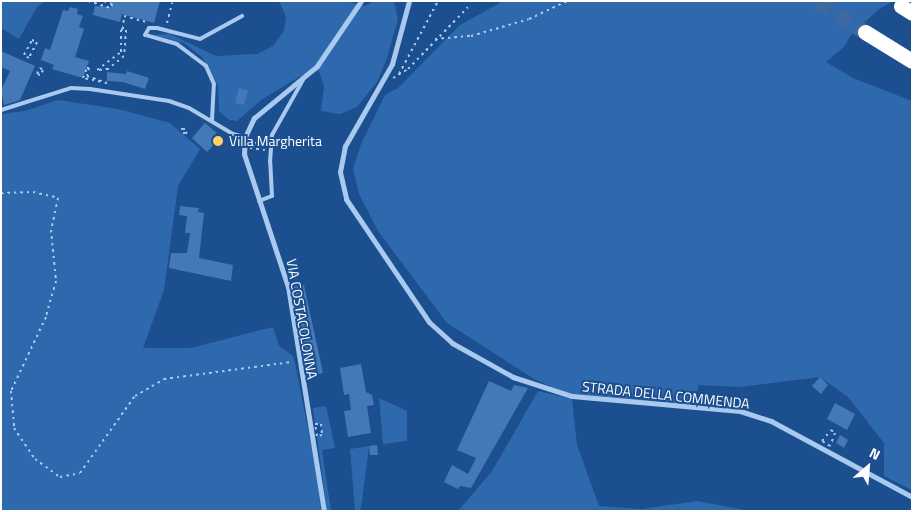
<!DOCTYPE html>
<html>
<head>
<meta charset="utf-8">
<style>
	body { margin:0 }
	#map { position:relative; width:913px; height:512px; overflow:hidden; background:#1b4f8f; font-family:"Titillium Web",sans-serif }
	div>[style] { position:absolute }
	[style*='--x'] { left:calc(var(--x)*1px); top:calc(var(--y)*1px); width:calc(var(--w)*1px); rotate:calc(var(--a)*1deg) }
	.green>* { inset:0; background:#2e69ad }
	.building>* { inset:0; background:#4478b7 }
	.highway-tunnel>* { height:15px; margin-top:-7.5px; transform-origin:0; background:repeating-linear-gradient(90deg,#3d69a0 0 15px,transparent 0 23px) }
	.path>* { height:2px; margin-top:-1px; transform-origin:0; background:repeating-linear-gradient(90deg,#a9c9ee 0 2.5px,transparent 0 6.5px) }
	.lane>* { height:4px; margin:-2px; padding:0 2px; transform-origin:2px; border-radius:2px; background:#a9c9ee }
	.street>* { height:5px; margin:-2.5px; padding:0 2.5px; transform-origin:2.5px; border-radius:2.5px; background:#a9c9ee }
	.highway>* { height:15px; margin:-7.5px; padding:0 7.5px; transform-origin:7.5px; border-radius:7.5px; background:#fff }
	.dots>* { width:14px; height:14px; translate:-50% -50%; box-sizing:border-box; border:2px solid #1b4f8f; border-radius:50% }
	span { translate:-50% -50%; white-space:nowrap; text-align:center; line-height:1.15; -webkit-text-stroke:4px #1b4f8f; paint-order:stroke }
	.poi-label { font-size:14px; color:#fff }
	.left { translate:0 -50%; text-align:left }
	.street-label { font-size:14px; color:#fff }
	.frame { position:absolute; inset:0; border:2px solid #fff; pointer-events:none }
	.north { position:absolute; left:843px; top:442px; width:50px; height:50px; -webkit-text-stroke:4px #1b4f8f; paint-order:stroke; rotate:27deg; font-size:14px; font-weight:700; line-height:20px; text-align:center; color:#fff }
	.north::after { content:''; display:block; margin:auto; width:18px; height:22px; background:#fff; clip-path:polygon(50% 0,100% 100%,50% 72%,0 100%) }
</style>
</head>
<body>
<div id="map">
	<div class="green">
		<div style="clip-path:polygon(1px 1px,45px 1px,37px 7px,19px 39px,1px 28px)"></div>
		<div style="clip-path:polygon(279px 1px,346px 1px,365px 6px,374px 1px,394px 1px,398px 19px,387px 58px,377px 82px,357px 107px,340px 114px,321px 111px,324px 87px,319px 71px,299px 77px,261px 100px,237px 121px,229px 120px,219px 111px,218px 86px,202px 57px,184px 43px,152px 35px,170px 34px,216px 56px,257px 54px,273px 46px,284px 31px,286px 17px)"></div>
		<div style="clip-path:polygon(503px 1px,894px 1px,879px 9px,850px 36px,845px 46px,826px 62px,853px 78px,912px 101px,912px 490px,884px 476px,884px 443px,848px 397px,820px 377px,740px 387px,699px 385px,692px 408px,572px 396px,534px 379px,447px 323px,378px 231px,359px 194px,353px 169px,361px 144px,385px 95px,398px 88px,460px 25px)"></div>
		<div style="clip-path:polygon(58px 100px,118px 109px,170px 123px,200px 149px,178px 186px,164px 290px,143px 348px,191px 348px,273px 327px,279px 346px,293px 356px,295px 363px,324px 511px,1px 511px,1px 114px,25px 111px)"></div>
		<div style="clip-path:polygon(538px 391px,572px 399px,577px 445px,599px 506px,642px 509px,697px 501px,750px 511px,458px 511px,492px 471px)"></div>
		<div style="clip-path:polygon(379px 398px,407px 411px,407px 441px,383px 444px)"></div>
		<div style="clip-path:polygon(326px 406px,335px 448px,322px 450px,331px 511px,327px 511px,317px 436px,322px 434px,321px 424px,315px 424px,313px 408px)"></div>
		<div style="clip-path:polygon(369px 446px,362px 501px,360px 511px,355px 511px,350px 449px)"></div>
	</div>
	<div class="building">
		<div style="clip-path:polygon(113px 1px,160px 1px,154px 23px,122px 14px,120px 22px,93px 15px,95px 6px,111px 7px)"></div>
		<div style="clip-path:polygon(70px 7px,78px 9px,77px 14px,83px 16px,79px 27px,84px 29px,75px 57px,89px 61px,83px 78px,52px 69px,54px 65px,41px 60px,45px 48px,50px 50px,63px 10px,68px 11px)"></div>
		<div style="clip-path:polygon(1px 51px,35px 66px,20px 100px,4px 105px,1px 90px,10px 71px,1px 67px)"></div>
		<div style="clip-path:polygon(127px 71px,149px 78px,145px 89px,123px 82px,107px 81px,107px 72px,126px 74px)"></div>
		<div style="clip-path:polygon(239px 88px,248px 91px,244px 105px,235px 103px)"></div>
		<div style="clip-path:polygon(205px 123px,217px 133px,213px 136px,218px 140px,207px 152px,192px 138px)"></div>
		<div style="clip-path:polygon(180px 206px,199px 208px,198px 212px,204px 213px,199px 258px,233px 265px,231px 281px,169px 268px,171px 253px,187px 253px,190px 233px,185px 233px,187px 216px,179px 215px)"></div>
		<div style="clip-path:polygon(304px 285px,323px 373px,311px 376px,293px 287px)"></div>
		<div style="clip-path:polygon(361px 364px,366px 392px,372px 395px,374px 405px,367px 406px,371px 433px,348px 437px,344px 411px,351px 410px,349px 394px,344px 395px,340px 368px)"></div>
		<div style="clip-path:polygon(820px 377px,828px 385px,821px 394px,812px 386px)"></div>
		<div style="clip-path:polygon(489px 381px,511px 391px,514px 385px,528px 388px,471px 488px,460px 486px,458px 489px,444px 482px,452px 465px,468px 474px,476px 458px,457px 450px)"></div>
		<div style="clip-path:polygon(835px 403px,855px 414px,847px 430px,827px 419px)"></div>
		<div style="clip-path:polygon(840px 435px,848px 440px,844px 448px,836px 443px)"></div>
		<div style="clip-path:polygon(377px 445px,378px 455px,370px 455px,369px 446px)"></div>
	</div>
	<div class="highway-tunnel">
		<div style="--x:818;--y:1;--w:56;--a:33.4"></div>
	</div>
	<div class="path">
		<div style="--x:88;--y:1;--w:24;--a:17"></div>
		<div style="--x:104;--y:1;--w:9;--a:21"></div>
		<div style="--x:112;--y:4;--w:4;--a:104"></div>
		<div style="--x:167;--y:23;--w:21;--a:-76"></div>
		<div style="--x:121;--y:29;--w:5;--a:11"></div>
		<div style="--x:126;--y:30;--w:26;--a:94"></div>
		<div style="--x:124;--y:56;--w:21;--a:141"></div>
		<div style="--x:108;--y:69;--w:11;--a:175"></div>
		<div style="--x:97;--y:70;--w:30;--a:-37"></div>
		<div style="--x:121;--y:52;--w:23;--a:-90"></div>
		<div style="--x:123;--y:29;--w:13;--a:-86"></div>
		<div style="--x:124;--y:16;--w:24;--a:15"></div>
		<div style="--x:435;--y:39;--w:36;--a:-5"></div>
		<div style="--x:471;--y:36;--w:60;--a:-16.3"></div>
		<div style="--x:529;--y:19;--w:42;--a:-25.3"></div>
		<div style="--x:32;--y:40;--w:5;--a:22"></div>
		<div style="--x:37;--y:42;--w:18;--a:117"></div>
		<div style="--x:29;--y:58;--w:6;--a:-149"></div>
		<div style="--x:24;--y:55;--w:17;--a:-62"></div>
		<div style="--x:40;--y:68;--w:4;--a:34"></div>
		<div style="--x:43;--y:70;--w:6;--a:121"></div>
		<div style="--x:40;--y:75;--w:3;--a:-162"></div>
		<div style="--x:37;--y:74;--w:7;--a:-63"></div>
		<div style="--x:87;--y:68;--w:2;--a:0"></div>
		<div style="--x:89;--y:68;--w:8;--a:104"></div>
		<div style="--x:87;--y:76;--w:21;--a:19"></div>
		<div style="--x:107;--y:83;--w:25;--a:-168"></div>
		<div style="--x:83;--y:78;--w:11;--a:-68"></div>
		<div style="--x:399;--y:74;--w:83;--a:-61.9"></div>
		<div style="--x:393;--y:78;--w:17;--a:-31"></div>
		<div style="--x:408;--y:69;--w:86;--a:-45.9"></div>
		<div style="--x:183;--y:128;--w:6;--a:45"></div>
		<div style="--x:187;--y:132;--w:3;--a:135"></div>
		<div style="--x:185;--y:134;--w:6;--a:-135"></div>
		<div style="--x:181;--y:130;--w:3;--a:-45"></div>
		<div style="--x:255;--y:143;--w:6;--a:0"></div>
		<div style="--x:261;--y:143;--w:4;--a:90"></div>
		<div style="--x:261;--y:147;--w:7;--a:-172"></div>
		<div style="--x:254;--y:146;--w:3;--a:-72"></div>
		<div style="--x:250;--y:148;--w:15;--a:8"></div>
		<div style="--x:1;--y:193;--w:32;--a:-2"></div>
		<div style="--x:33;--y:192;--w:26;--a:13"></div>
		<div style="--x:58;--y:198;--w:33;--a:102"></div>
		<div style="--x:51;--y:230;--w:51;--a:84.4"></div>
		<div style="--x:56;--y:281;--w:37;--a:106"></div>
		<div style="--x:46;--y:317;--w:82;--a:115.3"></div>
		<div style="--x:11;--y:391;--w:37;--a:85"></div>
		<div style="--x:14;--y:428;--w:37;--a:56"></div>
		<div style="--x:35;--y:459;--w:31;--a:36"></div>
		<div style="--x:60;--y:477;--w:20;--a:-11"></div>
		<div style="--x:80;--y:473;--w:95;--a:-54.5"></div>
		<div style="--x:135;--y:396;--w:34;--a:-30"></div>
		<div style="--x:164;--y:379;--w:129;--a:-7.6"></div>
		<div style="--x:315;--y:424;--w:6;--a:0"></div>
		<div style="--x:321;--y:424;--w:11;--a:85"></div>
		<div style="--x:322;--y:435;--w:5;--a:169"></div>
		<div style="--x:317;--y:436;--w:12;--a:-99"></div>
		<div style="--x:831;--y:430;--w:5;--a:37"></div>
		<div style="--x:835;--y:433;--w:14;--a:111"></div>
		<div style="--x:830;--y:446;--w:9;--a:-148"></div>
		<div style="--x:822;--y:441;--w:14;--a:-51"></div>
	</div>
	<div class="lane">
		<div style="--x:1;--y:110;--w:73;--a:-17.4"></div>
		<div style="--x:71;--y:88;--w:19;--a:3"></div>
		<div style="--x:90;--y:89;--w:80;--a:8.6"></div>
		<div style="--x:169;--y:101;--w:21;--a:19"></div>
		<div style="--x:189;--y:108;--w:51;--a:30.6"></div>
		<div style="--x:233;--y:134;--w:12;--a:14"></div>
		<div style="--x:212;--y:120;--w:36;--a:-87"></div>
		<div style="--x:214;--y:84;--w:20;--a:-114"></div>
		<div style="--x:206;--y:66;--w:36;--a:-143"></div>
		<div style="--x:177;--y:44;--w:33;--a:-164"></div>
		<div style="--x:145;--y:35;--w:8;--a:-60"></div>
		<div style="--x:149;--y:28;--w:8;--a:0"></div>
		<div style="--x:157;--y:28;--w:44;--a:14.3"></div>
		<div style="--x:200;--y:39;--w:48;--a:-28.7"></div>
		<div style="--x:259;--y:201;--w:14;--a:-21"></div>
		<div style="--x:272;--y:196;--w:34;--a:-93"></div>
		<div style="--x:270;--y:162;--w:27;--a:-86"></div>
		<div style="--x:272;--y:135;--w:63;--a:-60.6"></div>
	</div>
	<div class="street">
		<div style="--x:409;--y:1;--w:65;--a:105.1"></div>
		<div style="--x:392;--y:64;--w:95;--a:119.8"></div>
		<div style="--x:345;--y:146;--w:26;--a:101"></div>
		<div style="--x:340;--y:172;--w:28;--a:77"></div>
		<div style="--x:346;--y:199;--w:148;--a:56"></div>
		<div style="--x:429;--y:322;--w:31;--a:42"></div>
		<div style="--x:452;--y:343;--w:70;--a:29.1"></div>
		<div style="--x:513;--y:377;--w:62;--a:17.9"></div>
		<div style="--x:572;--y:396;--w:169;--a:5.1"></div>
		<div style="--x:740;--y:411;--w:33;--a:18"></div>
		<div style="--x:771;--y:421;--w:160;--a:28.3"></div>
		<div style="--x:324;--y:511;--w:227;--a:-99.1"></div>
		<div style="--x:288;--y:287;--w:140;--a:-108.3"></div>
		<div style="--x:244;--y:154;--w:17;--a:-87"></div>
		<div style="--x:245;--y:137;--w:21;--a:-65"></div>
		<div style="--x:254;--y:118;--w:82;--a:-39.5"></div>
		<div style="--x:317;--y:66;--w:78;--a:-55.9"></div>
	</div>
	<div class="highway">
		<div style="--x:901;--y:6;--w:13;--a:32"></div>
		<div style="--x:865;--y:32;--w:55;--a:31.7"></div>
	</div>
	<div class="dots">
		<div style="left:218px;top:141px;background:#ffd166"></div>
	</div>
	<div class="poi-label">
		<span class="left" style="left:229px;top:141px">Villa Margherita</span>
	</div>
	<div class="street-label">
		<span style="left:302px;top:319px;rotate:80deg">VIA COSTACOLONNA</span>
		<span style="left:666px;top:395px;rotate:6deg">STRADA DELLA COMMENDA</span>
	</div>
	<div class="frame"></div>
	<div class="north">N</div>
</div>
</body>
</html>
